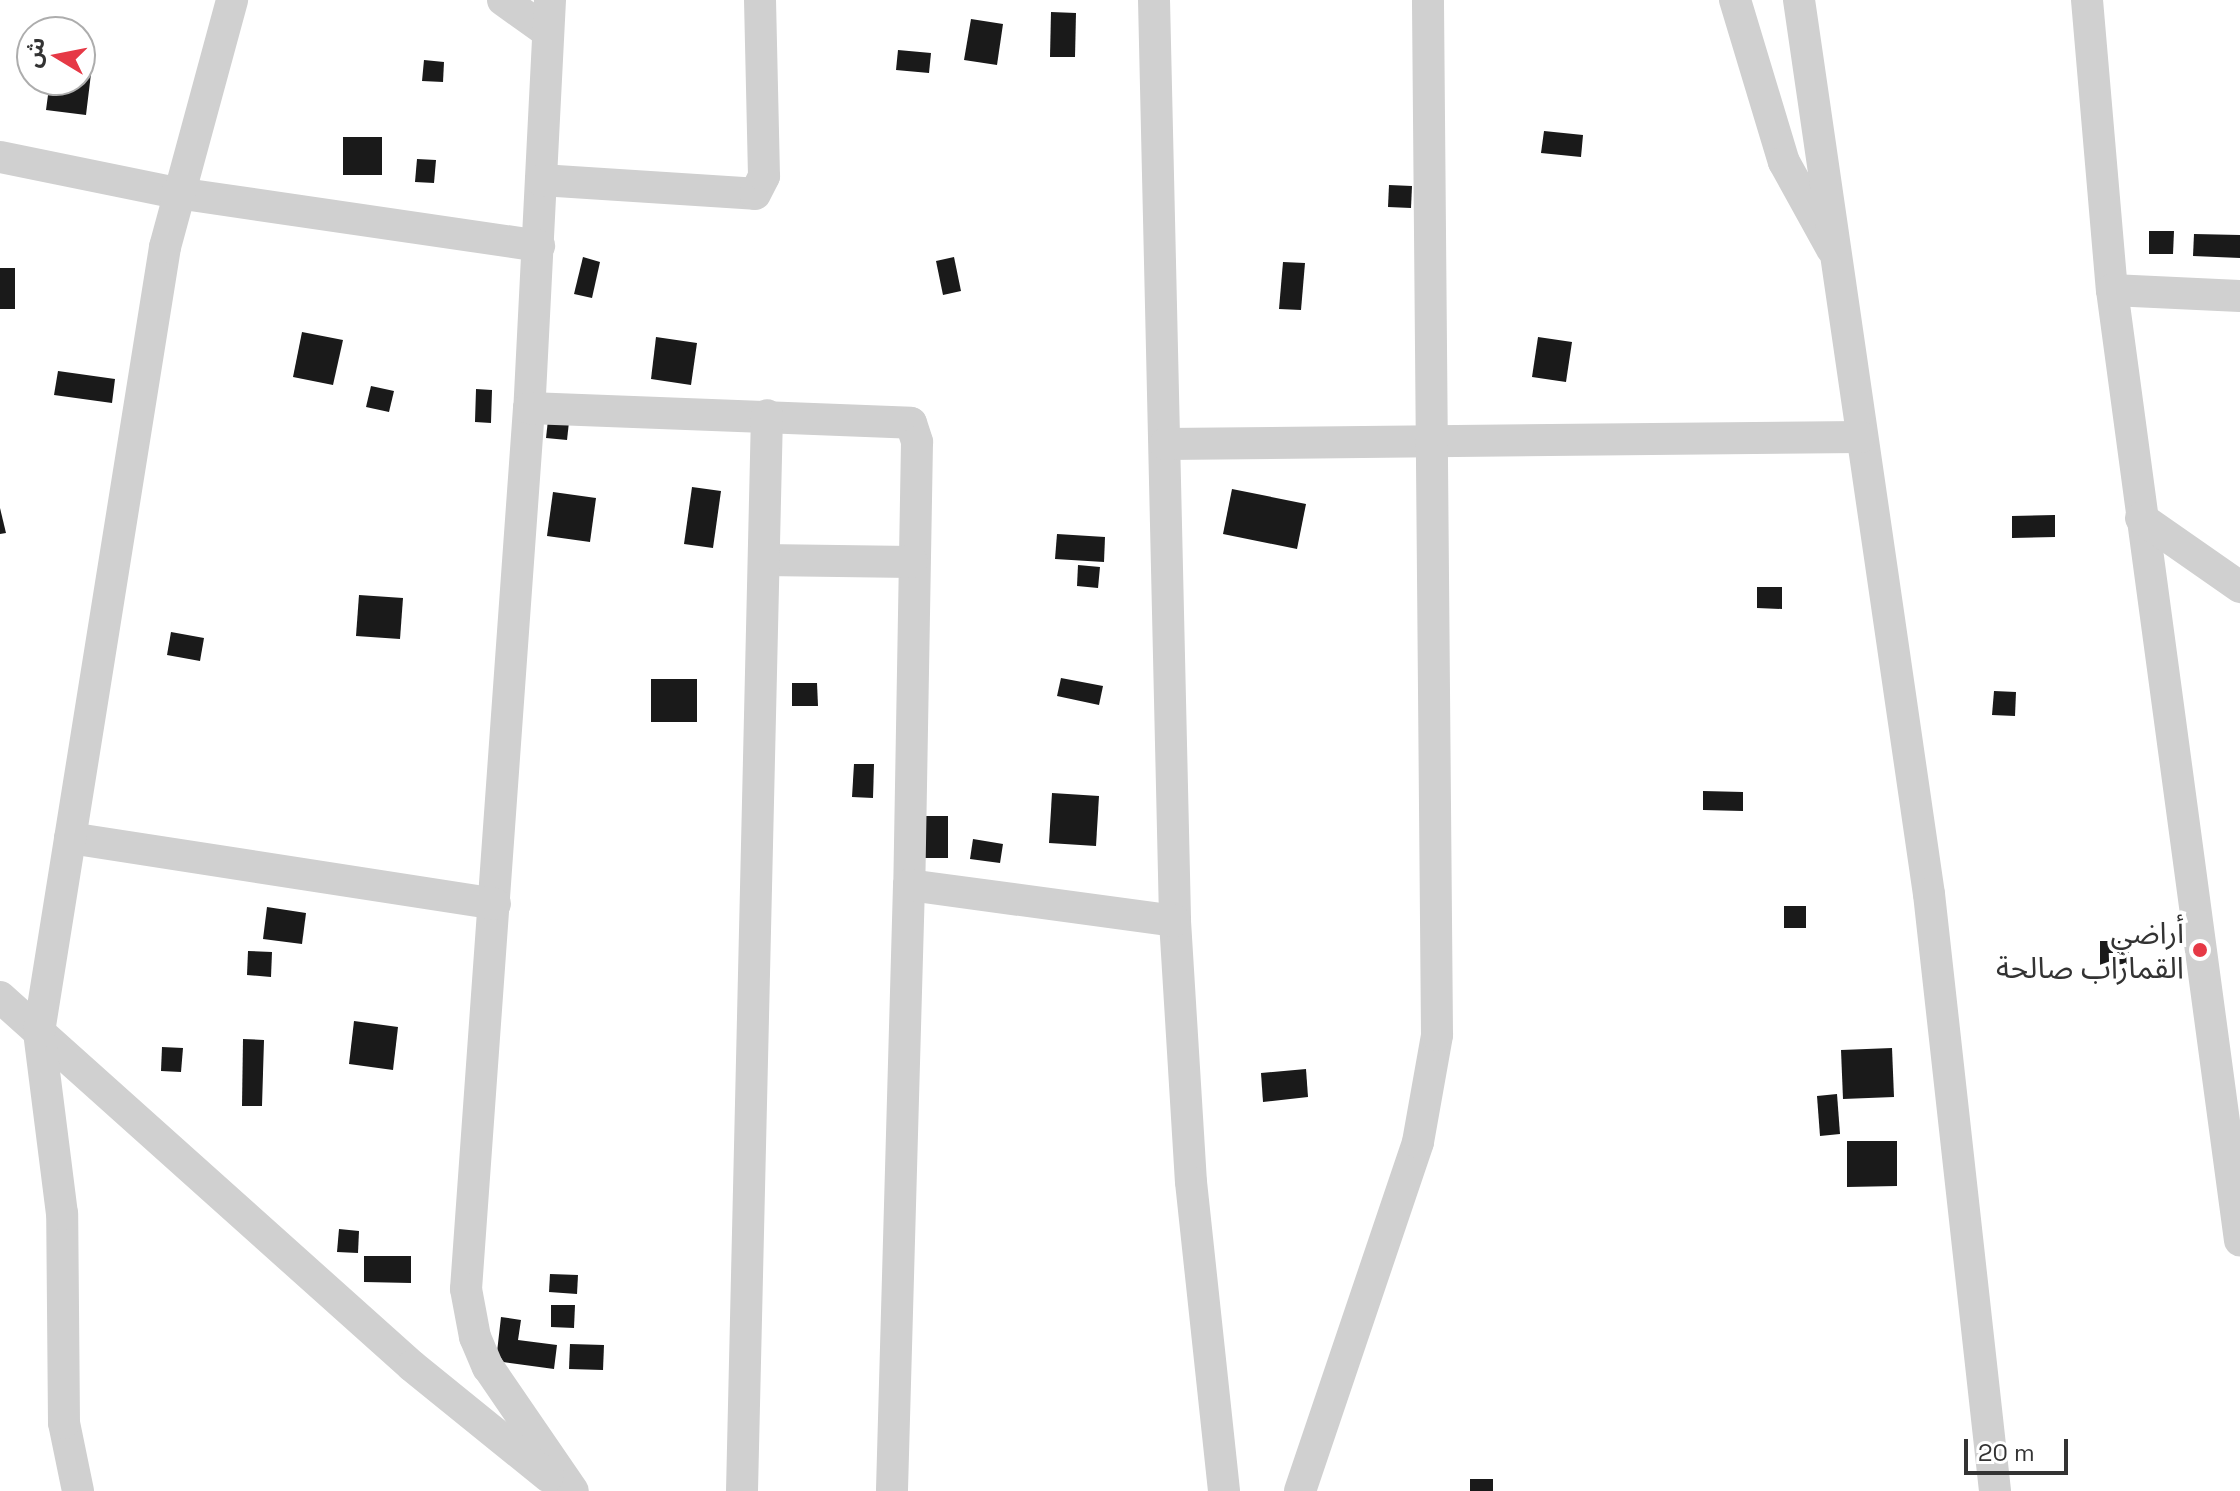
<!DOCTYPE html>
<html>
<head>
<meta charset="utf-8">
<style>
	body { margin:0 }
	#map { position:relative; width:2240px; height:1491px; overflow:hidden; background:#fff; font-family:"Space Grotesk","Noto Sans Arabic",sans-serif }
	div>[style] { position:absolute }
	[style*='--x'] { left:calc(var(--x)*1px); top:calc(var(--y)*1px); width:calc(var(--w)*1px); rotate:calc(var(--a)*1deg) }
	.building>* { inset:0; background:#1a1a1a }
	.minor>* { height:32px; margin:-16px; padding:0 16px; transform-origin:16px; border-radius:16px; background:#d0d0d0 }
	.dots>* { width:22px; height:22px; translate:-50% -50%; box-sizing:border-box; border:4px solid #fff; border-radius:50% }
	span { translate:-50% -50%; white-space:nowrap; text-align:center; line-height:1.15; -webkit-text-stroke:8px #fff; paint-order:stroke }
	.poi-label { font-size:30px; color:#333 }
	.right { translate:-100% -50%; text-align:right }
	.north { position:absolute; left:16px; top:16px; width:80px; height:80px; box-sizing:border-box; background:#fff; border:2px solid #adadad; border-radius:50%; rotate:280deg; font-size:22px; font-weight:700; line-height:32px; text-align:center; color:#333 }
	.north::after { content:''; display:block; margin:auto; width:28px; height:36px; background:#e63946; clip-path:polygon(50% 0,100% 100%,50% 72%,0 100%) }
	.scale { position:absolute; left:1964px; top:1439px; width:104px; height:36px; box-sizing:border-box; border:4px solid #333; border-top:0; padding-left:10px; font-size:24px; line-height:28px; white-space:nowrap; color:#333; -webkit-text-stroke:6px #fff; paint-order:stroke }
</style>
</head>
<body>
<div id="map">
	<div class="building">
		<div style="clip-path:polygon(1051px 12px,1076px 13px,1075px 57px,1050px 57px)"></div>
		<div style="clip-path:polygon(971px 19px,1003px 24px,997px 65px,964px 60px)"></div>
		<div style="clip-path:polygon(80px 47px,94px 49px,86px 115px,46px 110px,50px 80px,80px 80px)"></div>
		<div style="clip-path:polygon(898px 50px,931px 53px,929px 73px,896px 70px)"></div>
		<div style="clip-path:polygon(424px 60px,444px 62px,443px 82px,422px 81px)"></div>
		<div style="clip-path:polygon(1544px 131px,1583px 135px,1581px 157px,1541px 153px)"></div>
		<div style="clip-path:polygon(343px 137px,382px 137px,382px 175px,343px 175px)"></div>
		<div style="clip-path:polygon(417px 159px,436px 160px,434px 183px,415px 182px)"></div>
		<div style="clip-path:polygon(1389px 185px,1412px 186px,1411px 208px,1388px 207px)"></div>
		<div style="clip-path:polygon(2149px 231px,2174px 231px,2173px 254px,2149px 254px)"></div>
		<div style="clip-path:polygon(2194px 234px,2240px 235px,2240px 258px,2193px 256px)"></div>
		<div style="clip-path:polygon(583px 257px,600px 262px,592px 298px,574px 294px)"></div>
		<div style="clip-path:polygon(954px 257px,961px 291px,943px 295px,936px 261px)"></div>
		<div style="clip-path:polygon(1283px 262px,1305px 263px,1301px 310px,1279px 309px)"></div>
		<div style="clip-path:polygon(0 268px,15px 268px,15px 309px,0 309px)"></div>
		<div style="clip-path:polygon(302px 332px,343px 340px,333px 385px,293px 377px)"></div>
		<div style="clip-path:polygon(656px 337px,697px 343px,691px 385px,651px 379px)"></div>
		<div style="clip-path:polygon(1538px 337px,1572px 342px,1566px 382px,1532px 377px)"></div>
		<div style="clip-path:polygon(58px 371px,115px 379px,112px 403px,54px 395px)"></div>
		<div style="clip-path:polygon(371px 386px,394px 391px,389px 412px,366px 407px)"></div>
		<div style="clip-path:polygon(476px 389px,492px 390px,491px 423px,475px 422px)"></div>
		<div style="clip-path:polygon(548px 420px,569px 422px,567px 440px,546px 438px)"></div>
		<div style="clip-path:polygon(692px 487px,721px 491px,713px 548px,684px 544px)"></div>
		<div style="clip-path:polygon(1232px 489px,1306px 504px,1297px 549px,1223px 534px)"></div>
		<div style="clip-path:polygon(553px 492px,596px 498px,590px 542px,547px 536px)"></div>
		<div style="clip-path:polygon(0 508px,6px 533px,0 534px)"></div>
		<div style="clip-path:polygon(2055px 515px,2055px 537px,2012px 538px,2012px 516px)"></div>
		<div style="clip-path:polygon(1057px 534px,1105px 537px,1104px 562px,1055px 559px)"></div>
		<div style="clip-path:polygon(1078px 565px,1100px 567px,1098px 588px,1077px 586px)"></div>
		<div style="clip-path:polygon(1757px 587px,1782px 587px,1782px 609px,1757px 608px)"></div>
		<div style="clip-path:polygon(359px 595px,403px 598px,400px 639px,356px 636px)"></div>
		<div style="clip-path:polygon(171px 632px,204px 638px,200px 661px,167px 655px)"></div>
		<div style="clip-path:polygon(1061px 678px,1103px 686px,1099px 705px,1057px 696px)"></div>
		<div style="clip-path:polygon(651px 679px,697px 679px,697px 722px,651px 722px)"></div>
		<div style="clip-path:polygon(792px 683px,817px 683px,818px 706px,792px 706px)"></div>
		<div style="clip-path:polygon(1994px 691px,2016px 692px,2015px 716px,1992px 715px)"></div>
		<div style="clip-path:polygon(854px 764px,874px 764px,873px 798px,852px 797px)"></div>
		<div style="clip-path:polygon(1703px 791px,1743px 792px,1743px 811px,1703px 810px)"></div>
		<div style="clip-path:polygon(1052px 793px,1099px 796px,1096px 846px,1049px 843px)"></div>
		<div style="clip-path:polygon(923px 816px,948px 816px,948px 858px,923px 858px)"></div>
		<div style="clip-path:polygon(973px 839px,1003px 844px,1000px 863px,970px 859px)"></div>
		<div style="clip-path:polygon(1784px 906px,1806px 906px,1806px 928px,1784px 928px)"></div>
		<div style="clip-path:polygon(267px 907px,306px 913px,302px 944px,263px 939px)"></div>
		<div style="clip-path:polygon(2100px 941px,2129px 941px,2129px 964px,2100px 965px)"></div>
		<div style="clip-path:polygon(248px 951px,272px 952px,271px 977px,247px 975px)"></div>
		<div style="clip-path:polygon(354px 1021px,398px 1027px,393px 1070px,349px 1064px)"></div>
		<div style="clip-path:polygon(243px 1039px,264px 1040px,262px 1106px,242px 1106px)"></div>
		<div style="clip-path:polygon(162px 1047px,183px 1048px,181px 1072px,161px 1071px)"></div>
		<div style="clip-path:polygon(1892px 1048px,1894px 1097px,1843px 1099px,1841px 1050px)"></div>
		<div style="clip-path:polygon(1306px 1069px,1308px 1097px,1263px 1102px,1261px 1073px)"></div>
		<div style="clip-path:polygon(1837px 1094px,1840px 1134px,1820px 1136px,1817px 1096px)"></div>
		<div style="clip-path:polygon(1847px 1141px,1897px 1141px,1897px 1186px,1847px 1187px)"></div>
		<div style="clip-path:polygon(339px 1229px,359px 1231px,358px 1253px,337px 1252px)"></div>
		<div style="clip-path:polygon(364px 1256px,411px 1256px,411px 1283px,364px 1282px)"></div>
		<div style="clip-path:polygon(550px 1274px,578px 1275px,577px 1294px,549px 1292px)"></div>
		<div style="clip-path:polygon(551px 1305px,575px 1305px,574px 1328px,551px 1327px)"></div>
		<div style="clip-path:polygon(501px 1317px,521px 1320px,518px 1340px,557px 1345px,554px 1369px,496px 1361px)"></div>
		<div style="clip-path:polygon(570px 1344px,604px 1345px,603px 1370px,569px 1369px)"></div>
		<div style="clip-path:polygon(1470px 1479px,1493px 1479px,1493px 1491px,1470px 1491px)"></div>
	</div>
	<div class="minor">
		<div style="--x:503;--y:0;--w:52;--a:35.5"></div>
		<div style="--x:550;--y:0;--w:409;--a:92.9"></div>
		<div style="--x:529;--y:408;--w:883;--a:94.09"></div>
		<div style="--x:466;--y:1289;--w:49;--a:79.4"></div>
		<div style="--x:475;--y:1337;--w:33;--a:67"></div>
		<div style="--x:488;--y:1367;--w:150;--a:55.6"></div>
		<div style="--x:1154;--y:0;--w:921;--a:88.69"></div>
		<div style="--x:1175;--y:921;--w:261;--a:86.5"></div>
		<div style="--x:1191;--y:1182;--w:311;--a:83.9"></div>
		<div style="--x:1735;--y:0;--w:169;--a:73.2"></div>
		<div style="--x:1784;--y:162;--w:99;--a:61.1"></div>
		<div style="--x:1799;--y:0;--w:903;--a:81.73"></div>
		<div style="--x:1929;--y:894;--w:601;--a:83.69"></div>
		<div style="--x:2087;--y:0;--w:291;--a:85.1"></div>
		<div style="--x:2112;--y:290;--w:959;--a:82.33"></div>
		<div style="--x:0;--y:157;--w:181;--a:11.5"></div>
		<div style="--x:177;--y:193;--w:366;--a:8.3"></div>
		<div style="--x:541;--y:180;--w:214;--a:3.7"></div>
		<div style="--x:755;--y:194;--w:20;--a:-63"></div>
		<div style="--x:764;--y:176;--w:176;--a:-91.3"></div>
		<div style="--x:2112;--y:290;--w:128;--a:2.7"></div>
		<div style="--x:529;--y:408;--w:382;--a:2.2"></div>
		<div style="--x:911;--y:423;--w:20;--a:72"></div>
		<div style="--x:917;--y:442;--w:443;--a:91"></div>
		<div style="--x:909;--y:885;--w:606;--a:91.61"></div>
		<div style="--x:1165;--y:444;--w:695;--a:-0.58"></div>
		<div style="--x:2141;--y:518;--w:121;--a:34.9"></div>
		<div style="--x:764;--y:560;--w:148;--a:0.8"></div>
		<div style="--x:70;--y:838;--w:430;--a:8.8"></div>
		<div style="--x:909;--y:885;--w:268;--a:7.7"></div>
		<div style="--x:0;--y:997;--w:553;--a:41.85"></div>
		<div style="--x:412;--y:1366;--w:175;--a:39"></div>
		<div style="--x:78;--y:1491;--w:69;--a:-101.6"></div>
		<div style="--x:64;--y:1423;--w:209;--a:-90.5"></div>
		<div style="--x:62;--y:1214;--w:183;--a:-97.2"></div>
		<div style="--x:39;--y:1032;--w:795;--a:-80.88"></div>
		<div style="--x:165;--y:247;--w:256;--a:-74.8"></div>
		<div style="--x:742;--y:1491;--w:1076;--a:-88.67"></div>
		<div style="--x:1300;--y:1491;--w:368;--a:-71.3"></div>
		<div style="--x:1418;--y:1142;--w:109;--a:-79.9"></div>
		<div style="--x:1437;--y:1035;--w:1035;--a:-90.5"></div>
	</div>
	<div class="dots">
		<div style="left:2200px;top:950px;background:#e63946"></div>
	</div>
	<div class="poi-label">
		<span class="right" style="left:2184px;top:950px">أراضي<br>القماراب صالحة</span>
	</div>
	<div class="north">ش</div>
	<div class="scale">20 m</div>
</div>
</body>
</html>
